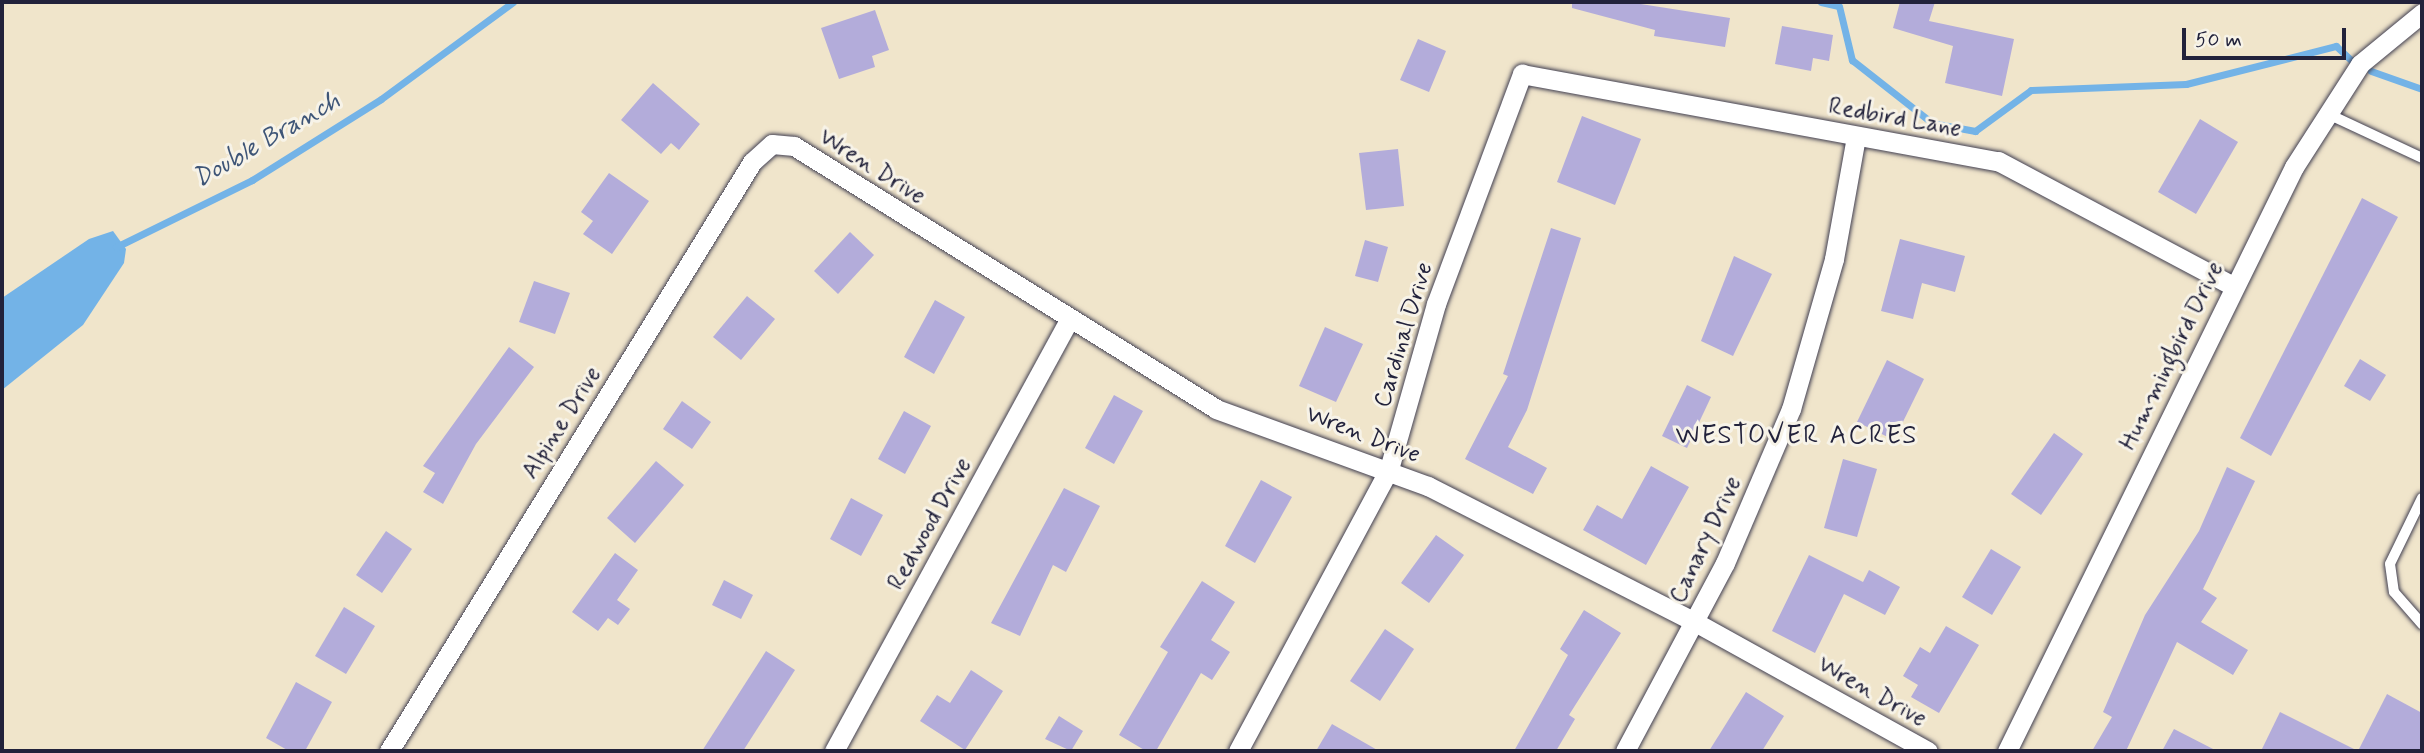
<!DOCTYPE html>
<html>
<head>
<meta charset="utf-8">
<style>
	body { margin:0 }
	#map { position:relative; width:2424px; height:753px; overflow:hidden; background:#f0e5cb; font-family:Mynerve,sans-serif }
	div>[style] { position:absolute }
	[style*='--x'] { left:calc(var(--x)*1px); top:calc(var(--y)*1px); width:calc(var(--w)*1px); rotate:calc(var(--a)*1deg) }
	.water>* { inset:0; background:#73b3e7 }
	.stream>* { height:7px; margin:-3.5px; padding:0 3.5px; transform-origin:3.5px; border-radius:3.5px; background:#73b3e7 }
	.building>* { inset:0; background:#b3acda }
	.roads { filter:drop-shadow(0 0 2px #413f51) drop-shadow(0 0 2px #413f51) }
	.lane>* { height:10px; margin:-5px; padding:0 5px; transform-origin:5px; border-radius:5px; background:#fff }
	.street>* { height:19px; margin:-9.5px; padding:0 9.5px; transform-origin:9.5px; border-radius:9.5px; background:#fff }
	span { translate:-50% -50%; white-space:nowrap; text-align:center; line-height:1.15; -webkit-text-stroke:6px #f7f3e8; paint-order:stroke }
	.street-label { font-size:24px; color:#22223b }
	.water-label { font-size:26px; color:#3e5577; font-style:italic }
	.neighbourhood-label { font-size:26px; color:#22223b; letter-spacing:2px }
	.frame { position:absolute; inset:0; border:4px solid #22223b; pointer-events:none }
	.scale { position:absolute; left:2182px; top:28px; width:164px; height:32px; box-sizing:border-box; border:4px solid #22223b; border-top:0; padding-left:9px; font-size:21px; line-height:24px; white-space:nowrap; color:#22223b; -webkit-text-stroke:5px #f7f3e8; paint-order:stroke }
</style>
</head>
<body>
<div id="map">
	<div class="water">
		<div style="clip-path:polygon(113px 231px,126px 249px,124px 263px,83px 325px,2px 390px,2px 298px,89px 239px)"></div>
	</div>
	<div class="stream">
		<div style="--x:1821;--y:2;--w:18;--a:13"></div>
		<div style="--x:1839;--y:6;--w:56;--a:76.5"></div>
		<div style="--x:1852;--y:60;--w:102;--a:38.2"></div>
		<div style="--x:1932;--y:123;--w:44;--a:10.5"></div>
		<div style="--x:1975;--y:131;--w:69;--a:-36.2"></div>
		<div style="--x:2031;--y:90;--w:155;--a:-2.2"></div>
		<div style="--x:2186;--y:84;--w:155;--a:-14.2"></div>
		<div style="--x:2336;--y:46;--w:23;--a:43"></div>
		<div style="--x:2371;--y:71;--w:54;--a:19.4"></div>
		<div style="--x:116;--y:247;--w:152;--a:-26.2"></div>
		<div style="--x:252;--y:180;--w:152;--a:-32.1"></div>
		<div style="--x:381;--y:99;--w:164;--a:-36.3"></div>
	</div>
	<div class="building">
		<div style="clip-path:polygon(1572px 2px,1628px 2px,1730px 18px,1725px 47px,1654px 36px,1655px 30px,1572px 8px)"></div>
		<div style="clip-path:polygon(1900px 2px,1935px 2px,1929px 21px,2014px 39px,2002px 96px,1945px 83px,1953px 46px,1893px 28px)"></div>
		<div style="clip-path:polygon(875px 10px,889px 50px,872px 56px,875px 67px,839px 79px,821px 28px)"></div>
		<div style="clip-path:polygon(1782px 26px,1833px 35px,1829px 61px,1813px 58px,1811px 71px,1775px 64px)"></div>
		<div style="clip-path:polygon(1418px 39px,1446px 51px,1429px 92px,1400px 80px)"></div>
		<div style="clip-path:polygon(653px 83px,700px 124px,679px 150px,671px 143px,661px 154px,621px 120px)"></div>
		<div style="clip-path:polygon(1582px 116px,1641px 139px,1615px 205px,1557px 182px)"></div>
		<div style="clip-path:polygon(2200px 119px,2238px 142px,2196px 214px,2158px 192px)"></div>
		<div style="clip-path:polygon(1398px 149px,1404px 206px,1366px 210px,1359px 153px)"></div>
		<div style="clip-path:polygon(609px 173px,649px 201px,612px 254px,583px 234px,593px 221px,581px 212px)"></div>
		<div style="clip-path:polygon(2362px 198px,2398px 217px,2271px 456px,2240px 438px)"></div>
		<div style="clip-path:polygon(1551px 228px,1581px 238px,1527px 410px,1508px 447px,1547px 468px,1533px 494px,1465px 459px,1508px 376px,1503px 374px)"></div>
		<div style="clip-path:polygon(850px 232px,874px 255px,838px 294px,814px 271px)"></div>
		<div style="clip-path:polygon(1900px 239px,1965px 256px,1955px 292px,1922px 283px,1913px 319px,1881px 311px)"></div>
		<div style="clip-path:polygon(1365px 240px,1388px 247px,1378px 282px,1355px 276px)"></div>
		<div style="clip-path:polygon(1734px 256px,1772px 274px,1733px 356px,1701px 341px)"></div>
		<div style="clip-path:polygon(534px 281px,570px 293px,555px 334px,519px 322px)"></div>
		<div style="clip-path:polygon(747px 296px,775px 319px,741px 360px,713px 337px)"></div>
		<div style="clip-path:polygon(935px 300px,965px 317px,934px 374px,904px 357px)"></div>
		<div style="clip-path:polygon(1325px 327px,1363px 344px,1336px 402px,1299px 386px)"></div>
		<div style="clip-path:polygon(509px 347px,534px 367px,476px 444px,443px 504px,423px 492px,435px 473px,423px 466px)"></div>
		<div style="clip-path:polygon(2360px 359px,2386px 375px,2370px 401px,2344px 386px)"></div>
		<div style="clip-path:polygon(1887px 360px,1924px 379px,1894px 440px,1857px 422px)"></div>
		<div style="clip-path:polygon(1687px 385px,1711px 397px,1687px 448px,1662px 436px)"></div>
		<div style="clip-path:polygon(1114px 395px,1143px 411px,1114px 464px,1085px 448px)"></div>
		<div style="clip-path:polygon(682px 401px,711px 422px,692px 449px,663px 429px)"></div>
		<div style="clip-path:polygon(904px 411px,931px 426px,905px 474px,878px 459px)"></div>
		<div style="clip-path:polygon(2054px 433px,2083px 454px,2041px 515px,2011px 494px)"></div>
		<div style="clip-path:polygon(1843px 459px,1877px 469px,1857px 537px,1824px 528px)"></div>
		<div style="clip-path:polygon(656px 461px,684px 485px,635px 543px,607px 518px)"></div>
		<div style="clip-path:polygon(1651px 466px,1689px 487px,1646px 565px,1583px 530px,1597px 505px,1622px 519px)"></div>
		<div style="clip-path:polygon(2227px 467px,2255px 481px,2203px 589px,2217px 598px,2201px 622px,2248px 650px,2233px 675px,2177px 642px,2126px 751px,2092px 751px,2112px 717px,2103px 712px,2145px 615px,2199px 531px)"></div>
		<div style="clip-path:polygon(1261px 480px,1292px 497px,1255px 563px,1225px 546px)"></div>
		<div style="clip-path:polygon(1064px 488px,1100px 506px,1066px 572px,1053px 565px,1020px 636px,991px 623px)"></div>
		<div style="clip-path:polygon(851px 498px,883px 515px,861px 556px,830px 539px)"></div>
		<div style="clip-path:polygon(386px 531px,412px 549px,382px 593px,356px 575px)"></div>
		<div style="clip-path:polygon(1436px 535px,1464px 555px,1429px 603px,1401px 583px)"></div>
		<div style="clip-path:polygon(1991px 549px,2021px 567px,1992px 615px,1962px 597px)"></div>
		<div style="clip-path:polygon(615px 553px,638px 570px,617px 600px,630px 609px,618px 625px,608px 618px,598px 631px,572px 612px)"></div>
		<div style="clip-path:polygon(1809px 555px,1863px 582px,1869px 570px,1900px 587px,1885px 615px,1844px 594px,1815px 653px,1772px 631px)"></div>
		<div style="clip-path:polygon(724px 580px,753px 595px,741px 619px,712px 605px)"></div>
		<div style="clip-path:polygon(1202px 581px,1235px 602px,1211px 640px,1230px 652px,1212px 680px,1201px 673px,1156px 751px,1146px 751px,1119px 735px,1168px 652px,1160px 647px)"></div>
		<div style="clip-path:polygon(344px 607px,375px 626px,346px 674px,315px 656px)"></div>
		<div style="clip-path:polygon(1584px 610px,1621px 633px,1569px 715px,1575px 719px,1556px 751px,1514px 751px,1568px 655px,1560px 649px)"></div>
		<div style="clip-path:polygon(1946px 626px,1979px 645px,1939px 713px,1911px 697px,1918px 685px,1903px 676px,1920px 647px,1930px 653px)"></div>
		<div style="clip-path:polygon(1385px 629px,1414px 649px,1380px 701px,1350px 681px)"></div>
		<div style="clip-path:polygon(766px 651px,795px 670px,743px 751px,702px 751px)"></div>
		<div style="clip-path:polygon(971px 670px,1003px 691px,965px 750px,920px 721px,937px 695px,950px 703px)"></div>
		<div style="clip-path:polygon(296px 682px,332px 702px,305px 751px,289px 751px,266px 738px)"></div>
		<div style="clip-path:polygon(1746px 692px,1784px 716px,1762px 751px,1709px 751px)"></div>
		<div style="clip-path:polygon(2387px 694px,2422px 713px,2422px 751px,2358px 751px)"></div>
		<div style="clip-path:polygon(2280px 712px,2358px 751px,2261px 751px)"></div>
		<div style="clip-path:polygon(1059px 716px,1083px 731px,1071px 751px,1045px 739px)"></div>
		<div style="clip-path:polygon(1332px 724px,1379px 751px,1316px 751px)"></div>
		<div style="clip-path:polygon(2174px 729px,2217px 751px,2162px 751px)"></div>
	</div>
	<div class="roads">
		<div class="lane">
			<div style="--x:2326;--y:113;--w:106;--a:25.1"></div>
			<div style="--x:2422;--y:498;--w:73;--a:115.9"></div>
			<div style="--x:2390;--y:564;--w:28;--a:82"></div>
			<div style="--x:2394;--y:592;--w:43;--a:48.8"></div>
		</div>
		<div class="street">
			<div style="--x:389;--y:751;--w:692;--a:-58.35"></div>
			<div style="--x:752;--y:162;--w:27;--a:-42"></div>
			<div style="--x:772;--y:144;--w:22;--a:5"></div>
			<div style="--x:794;--y:146;--w:497;--a:31.9"></div>
			<div style="--x:1216;--y:409;--w:226;--a:20"></div>
			<div style="--x:1428;--y:486;--w:300;--a:27"></div>
			<div style="--x:1695;--y:622;--w:266;--a:29"></div>
			<div style="--x:834;--y:751;--w:491;--a:-61.4"></div>
			<div style="--x:1238;--y:751;--w:320;--a:-61.8"></div>
			<div style="--x:1389;--y:469;--w:172;--a:-74.1"></div>
			<div style="--x:1436;--y:304;--w:246;--a:-69.5"></div>
			<div style="--x:1522;--y:74;--w:484;--a:10.4"></div>
			<div style="--x:1998;--y:161;--w:266;--a:28"></div>
			<div style="--x:1625;--y:751;--w:213;--a:-62"></div>
			<div style="--x:1725;--y:563;--w:168;--a:-66.8"></div>
			<div style="--x:1791;--y:409;--w:156;--a:-74"></div>
			<div style="--x:1834;--y:259;--w:124;--a:-79.8"></div>
			<div style="--x:2007;--y:751;--w:651;--a:-63.83"></div>
			<div style="--x:2294;--y:167;--w:122;--a:-57.3"></div>
			<div style="--x:2360;--y:64;--w:80;--a:-39.4"></div>
		</div>
	</div>
	<div class="street-label">
		<span style="left:1895px;top:118px;rotate:10deg">Redbird Lane</span>
		<span style="left:872px;top:167px;rotate:32deg">Wren Drive</span>
		<span style="left:1404px;top:335px;rotate:-73deg">Cardinal Drive</span>
		<span style="left:2172px;top:356px;rotate:-64deg">Hummingbird Drive</span>
		<span style="left:562px;top:423px;rotate:-58deg">Alpine Drive</span>
		<span style="left:1363px;top:435px;rotate:21deg">Wren Drive</span>
		<span style="left:930px;top:524px;rotate:-61deg">Redwood Drive</span>
		<span style="left:1706px;top:540px;rotate:-65deg">Canary Drive</span>
		<span style="left:1872px;top:692px;rotate:29deg">Wren Drive</span>
	</div>
	<div class="water-label">
		<span style="left:267px;top:141px;rotate:-30deg">Double Branch</span>
	</div>
	<div class="neighbourhood-label">
		<span style="left:1797px;top:437px">WESTOVER ACRES</span>
	</div>
	<div class="frame"></div>
	<div class="scale">50 m</div>
</div>
</body>
</html>
